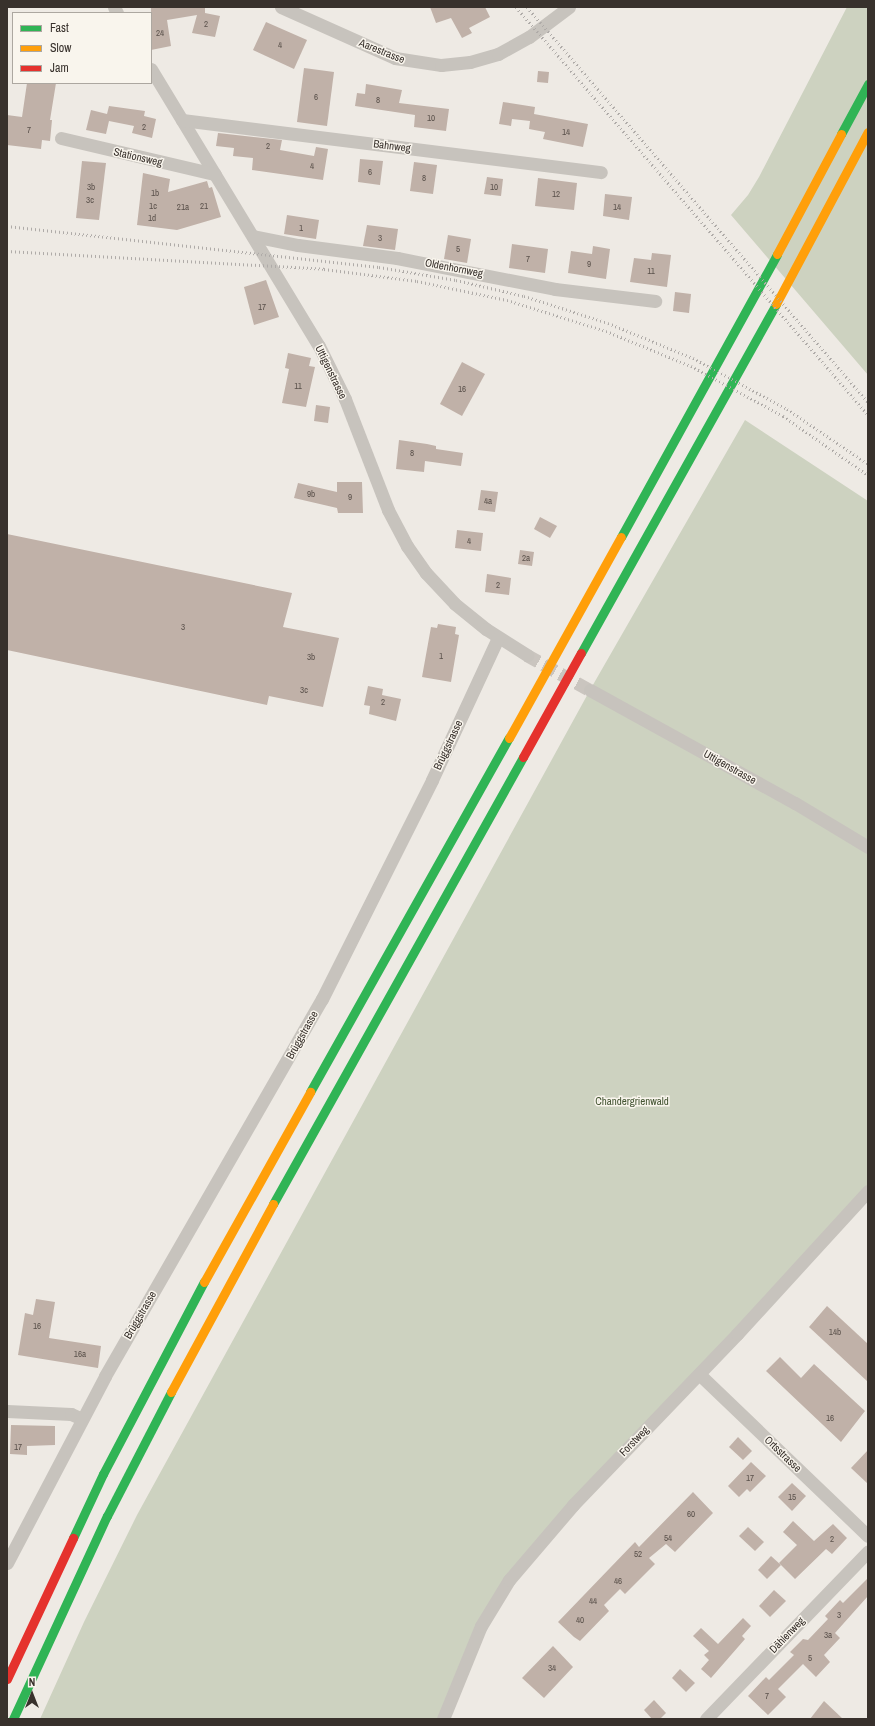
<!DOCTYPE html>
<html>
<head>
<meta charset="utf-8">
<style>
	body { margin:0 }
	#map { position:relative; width:875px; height:1726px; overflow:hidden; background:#eeeae4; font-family:"Archivo Narrow",sans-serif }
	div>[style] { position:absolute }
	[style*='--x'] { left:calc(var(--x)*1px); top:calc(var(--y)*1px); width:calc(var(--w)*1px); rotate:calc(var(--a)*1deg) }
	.green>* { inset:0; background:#cdd2c0 }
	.building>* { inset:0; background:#c0b1a8 }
	.street-tunnel>* { height:13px; margin-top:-6.5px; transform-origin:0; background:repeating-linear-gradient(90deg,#cac5bf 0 13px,transparent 0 19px) }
	.street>* { height:13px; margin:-6.5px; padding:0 6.5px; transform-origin:6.5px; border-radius:6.5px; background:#c7c3bd }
	.fast>* { height:9px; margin:-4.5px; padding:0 4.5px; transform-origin:4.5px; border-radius:4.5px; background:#30b455 }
	.slow>* { height:9px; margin:-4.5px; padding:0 4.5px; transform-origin:4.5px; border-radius:4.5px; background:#ff9f0a }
	.jam>* { height:9px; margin:-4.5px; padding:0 4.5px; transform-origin:4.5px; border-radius:4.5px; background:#e5322d }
	.rail>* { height:3px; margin-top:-1.5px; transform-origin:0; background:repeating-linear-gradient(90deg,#afaba8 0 1px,transparent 0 4px) }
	span { translate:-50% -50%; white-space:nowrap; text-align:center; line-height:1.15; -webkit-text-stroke:3px #f9f5ed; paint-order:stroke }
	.number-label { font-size:9px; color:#5a514b }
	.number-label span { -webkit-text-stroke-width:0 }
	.street-label { font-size:11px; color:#38312c }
	.park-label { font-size:11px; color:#435432 }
	.frame { position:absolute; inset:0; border:8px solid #38312c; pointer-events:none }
	.legend { position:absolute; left:12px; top:12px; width:140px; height:72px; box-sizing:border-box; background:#f9f5ed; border:1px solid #aca7a0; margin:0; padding:5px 7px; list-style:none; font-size:12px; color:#38312c }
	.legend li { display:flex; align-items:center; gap:8px; height:20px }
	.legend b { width:20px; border:1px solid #aca7a0 }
	.north { position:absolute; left:12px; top:1674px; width:40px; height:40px; -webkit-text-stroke:3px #f9f5ed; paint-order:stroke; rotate:0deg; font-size:11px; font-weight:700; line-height:16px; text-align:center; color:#38312c }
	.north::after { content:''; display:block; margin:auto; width:14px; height:18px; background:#38312c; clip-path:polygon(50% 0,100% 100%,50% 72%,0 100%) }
</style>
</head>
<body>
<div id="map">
	<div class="green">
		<div style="clip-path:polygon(847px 7px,868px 7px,868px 375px,731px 215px,748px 195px,759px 177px)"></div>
		<div style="clip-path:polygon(745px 420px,868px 501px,868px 838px,863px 843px,868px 847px,868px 1191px,509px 1580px,443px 1719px,40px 1719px,84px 1622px,137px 1515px,590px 690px)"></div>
	</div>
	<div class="building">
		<div style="clip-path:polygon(151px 7px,205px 7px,205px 13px,220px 16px,215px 37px,192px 33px,197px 15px,167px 20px,171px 46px,151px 50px)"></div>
		<div style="clip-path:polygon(430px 7px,485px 7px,490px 17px,469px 28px,472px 33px,462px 38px,451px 18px,436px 23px)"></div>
		<div style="clip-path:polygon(266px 22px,307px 40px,294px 69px,253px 50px)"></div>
		<div style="clip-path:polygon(304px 68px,334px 72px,327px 126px,297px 122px)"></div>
		<div style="clip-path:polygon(538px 71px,549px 72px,548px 83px,537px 82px)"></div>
		<div style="clip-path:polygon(27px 83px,56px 83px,50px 120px,52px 120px,50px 141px,42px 140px,41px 149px,7px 145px,7px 115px,22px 117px)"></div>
		<div style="clip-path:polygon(366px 84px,402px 90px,399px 103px,449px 109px,446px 131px,414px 127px,415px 115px,355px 106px,357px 93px,365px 94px)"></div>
		<div style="clip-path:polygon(503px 102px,535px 107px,534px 114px,588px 124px,583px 147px,543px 139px,545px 132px,529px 129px,530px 121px,512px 119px,511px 126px,499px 124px)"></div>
		<div style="clip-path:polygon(109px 106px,145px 111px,144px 116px,156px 119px,152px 138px,132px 133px,134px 126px,109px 121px,106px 134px,86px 130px,91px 110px,107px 114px)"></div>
		<div style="clip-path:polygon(218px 133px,282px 140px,280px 150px,314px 156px,316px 147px,328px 149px,323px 180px,252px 170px,253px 158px,233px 156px,234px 148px,216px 146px)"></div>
		<div style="clip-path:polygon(360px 159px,383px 161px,380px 185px,358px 182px)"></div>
		<div style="clip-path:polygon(82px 161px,106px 163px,99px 220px,76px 218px)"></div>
		<div style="clip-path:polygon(414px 162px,437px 165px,433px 194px,410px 191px)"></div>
		<div style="clip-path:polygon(143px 173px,170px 179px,168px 192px,207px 181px,209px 188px,212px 187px,221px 217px,177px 230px,137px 225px)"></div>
		<div style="clip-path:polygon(487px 177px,503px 179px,501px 196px,484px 194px)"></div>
		<div style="clip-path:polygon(538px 178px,577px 183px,574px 210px,535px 206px)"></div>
		<div style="clip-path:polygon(605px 194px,632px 197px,629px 220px,603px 216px)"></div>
		<div style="clip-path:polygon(287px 215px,319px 220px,316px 239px,284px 234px)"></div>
		<div style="clip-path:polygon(367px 225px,398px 229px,395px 250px,363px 246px)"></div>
		<div style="clip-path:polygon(448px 235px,471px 239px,467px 263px,444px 259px)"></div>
		<div style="clip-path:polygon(512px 244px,548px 249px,545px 273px,509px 268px)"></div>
		<div style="clip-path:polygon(593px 246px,610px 249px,606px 279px,568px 273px,571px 251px,592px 254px)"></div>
		<div style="clip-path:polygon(652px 253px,671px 255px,667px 287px,630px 282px,634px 258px,651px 260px)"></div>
		<div style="clip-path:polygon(266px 280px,279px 317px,254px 325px,244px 287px)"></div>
		<div style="clip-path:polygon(675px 292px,691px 294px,689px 313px,673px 311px)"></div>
		<div style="clip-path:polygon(288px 353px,311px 358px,309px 366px,315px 367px,306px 407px,282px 403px,289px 369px,285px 368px)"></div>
		<div style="clip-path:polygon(462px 362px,485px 374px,462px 416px,440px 404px)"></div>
		<div style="clip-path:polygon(316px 405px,330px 407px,328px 423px,314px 421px)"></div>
		<div style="clip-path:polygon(399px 440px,427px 444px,436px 446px,436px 449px,463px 453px,461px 466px,425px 461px,424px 472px,396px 469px)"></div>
		<div style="clip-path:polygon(337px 482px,362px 482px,363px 513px,338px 513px,337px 508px,294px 498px,298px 483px,337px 492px)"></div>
		<div style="clip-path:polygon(481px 490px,498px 492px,495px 512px,478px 510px)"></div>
		<div style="clip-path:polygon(540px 517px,557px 526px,550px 538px,534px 529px)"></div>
		<div style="clip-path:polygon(457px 530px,483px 533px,481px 551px,455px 548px)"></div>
		<div style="clip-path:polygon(7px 534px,292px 593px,283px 627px,339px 638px,323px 707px,269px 696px,267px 705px,7px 650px)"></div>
		<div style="clip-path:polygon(520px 550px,534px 552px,532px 566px,518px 564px)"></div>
		<div style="clip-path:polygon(487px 574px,511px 578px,509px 595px,485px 592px)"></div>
		<div style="clip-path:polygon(438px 624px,456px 627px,455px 634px,459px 635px,451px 682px,422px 677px,431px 627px,437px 628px)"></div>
		<div style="clip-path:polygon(368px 686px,383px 689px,382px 695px,401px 699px,396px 721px,369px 714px,370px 706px,364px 705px)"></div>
		<div style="clip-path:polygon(36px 1299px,55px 1302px,49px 1338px,101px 1346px,98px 1368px,18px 1355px,25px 1313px,33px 1315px)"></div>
		<div style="clip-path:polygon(827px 1306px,868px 1344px,868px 1382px,809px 1327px)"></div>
		<div style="clip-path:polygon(780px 1357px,801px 1378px,814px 1364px,865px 1411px,841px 1442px,766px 1371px)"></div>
		<div style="clip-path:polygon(11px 1425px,55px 1426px,55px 1445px,27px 1446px,27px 1455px,10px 1454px)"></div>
		<div style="clip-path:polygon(738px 1437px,752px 1451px,743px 1460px,729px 1447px)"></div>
		<div style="clip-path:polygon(868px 1450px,868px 1484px,851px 1468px)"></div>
		<div style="clip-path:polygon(751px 1462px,766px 1476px,750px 1492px,747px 1489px,739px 1497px,728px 1486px)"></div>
		<div style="clip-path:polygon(792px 1483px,806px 1496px,792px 1511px,778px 1497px)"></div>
		<div style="clip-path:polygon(693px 1492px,713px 1513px,675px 1552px,666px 1544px,649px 1558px,655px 1564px,625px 1594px,620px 1589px,604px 1605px,609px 1611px,580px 1641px,574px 1637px,558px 1622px,635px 1542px,639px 1547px)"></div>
		<div style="clip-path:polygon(793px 1521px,814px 1541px,833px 1524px,847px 1538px,832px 1554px,826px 1549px,795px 1579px,779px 1563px,797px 1545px,783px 1532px)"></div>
		<div style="clip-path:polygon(748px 1527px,764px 1542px,755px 1551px,739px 1536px)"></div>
		<div style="clip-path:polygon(771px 1556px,781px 1565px,767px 1579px,758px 1570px)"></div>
		<div style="clip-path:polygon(868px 1578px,868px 1596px,835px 1633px,840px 1638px,824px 1655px,830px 1662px,816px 1677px,803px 1664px,778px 1689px,786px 1697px,768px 1715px,748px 1696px,766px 1677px,769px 1680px,794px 1655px,790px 1652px,803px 1639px,808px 1640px,828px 1619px,825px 1616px,840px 1600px,843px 1603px)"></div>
		<div style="clip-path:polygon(774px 1590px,786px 1601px,770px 1617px,759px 1606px)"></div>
		<div style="clip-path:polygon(743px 1618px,751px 1626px,742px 1636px,745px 1639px,711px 1678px,701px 1669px,709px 1660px,704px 1655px,709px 1651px,693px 1636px,701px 1628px,718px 1644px)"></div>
		<div style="clip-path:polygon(553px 1646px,573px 1667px,544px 1698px,522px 1678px)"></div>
		<div style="clip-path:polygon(680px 1669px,695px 1683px,686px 1692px,672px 1678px)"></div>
		<div style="clip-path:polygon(654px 1700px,666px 1713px,660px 1719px,652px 1719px,644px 1710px)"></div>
		<div style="clip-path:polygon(824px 1701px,843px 1719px,810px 1719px)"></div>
	</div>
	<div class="street-tunnel">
		<div style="--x:527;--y:655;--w:72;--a:29.1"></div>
	</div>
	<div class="street">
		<div style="--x:114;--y:7;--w:7;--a:63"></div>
		<div style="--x:281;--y:7;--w:125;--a:24.1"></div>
		<div style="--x:395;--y:58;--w:47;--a:8.7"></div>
		<div style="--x:441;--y:65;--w:29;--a:-6"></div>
		<div style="--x:470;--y:62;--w:29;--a:-16"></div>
		<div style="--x:498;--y:54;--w:35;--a:-29"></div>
		<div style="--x:529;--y:37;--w:50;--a:-36.9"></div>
		<div style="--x:151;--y:69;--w:324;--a:58.8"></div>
		<div style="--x:319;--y:346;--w:59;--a:63.9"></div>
		<div style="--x:345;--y:399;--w:119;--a:68.8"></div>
		<div style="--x:388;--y:510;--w:41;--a:62.2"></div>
		<div style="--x:407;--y:546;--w:33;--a:55"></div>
		<div style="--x:426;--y:573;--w:42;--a:46.9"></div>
		<div style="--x:455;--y:604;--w:40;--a:39"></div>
		<div style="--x:486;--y:629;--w:49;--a:32.4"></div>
		<div style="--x:182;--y:120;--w:422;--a:7.1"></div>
		<div style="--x:61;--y:138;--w:158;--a:13.2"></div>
		<div style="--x:253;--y:236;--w:46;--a:11.3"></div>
		<div style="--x:298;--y:245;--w:100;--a:7.5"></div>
		<div style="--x:397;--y:258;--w:161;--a:11.1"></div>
		<div style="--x:555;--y:289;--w:101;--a:6.8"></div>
		<div style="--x:590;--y:690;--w:234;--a:28.9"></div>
		<div style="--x:795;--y:803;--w:85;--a:31.1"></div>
		<div style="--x:699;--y:1374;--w:234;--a:43.8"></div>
		<div style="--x:7;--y:1411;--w:64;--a:2.7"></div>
		<div style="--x:71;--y:1414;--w:12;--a:24"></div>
		<div style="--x:7;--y:1563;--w:211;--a:-62.3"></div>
		<div style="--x:105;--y:1376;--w:435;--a:-60.1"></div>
		<div style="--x:322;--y:999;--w:245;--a:-63.3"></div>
		<div style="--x:432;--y:780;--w:157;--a:-65.1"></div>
		<div style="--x:443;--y:1719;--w:100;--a:-67.8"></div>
		<div style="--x:481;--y:1626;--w:54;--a:-58.7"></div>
		<div style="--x:509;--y:1580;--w:99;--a:-49.5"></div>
		<div style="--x:573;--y:1505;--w:237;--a:-46.2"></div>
		<div style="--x:737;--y:1334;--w:194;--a:-47.5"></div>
		<div style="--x:706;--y:1719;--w:233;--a:-46"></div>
	</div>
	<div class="fast">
		<div style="--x:841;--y:134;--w:57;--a:-61.6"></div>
		<div style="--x:621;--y:537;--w:323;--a:-61.1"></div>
		<div style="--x:581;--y:653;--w:400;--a:-60.8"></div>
		<div style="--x:310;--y:1092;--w:406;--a:-60.7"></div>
		<div style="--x:273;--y:1204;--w:512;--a:-60.78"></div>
		<div style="--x:73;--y:1538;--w:71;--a:-64.9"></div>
		<div style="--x:103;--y:1474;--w:217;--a:-62.3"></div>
		<div style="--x:13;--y:1719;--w:224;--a:-65.2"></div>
		<div style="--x:107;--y:1516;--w:140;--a:-62.7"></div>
	</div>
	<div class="slow">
		<div style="--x:777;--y:254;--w:136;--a:-61.9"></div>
		<div style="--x:776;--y:304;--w:195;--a:-61.9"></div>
		<div style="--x:509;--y:738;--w:230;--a:-60.9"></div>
		<div style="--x:204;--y:1282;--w:218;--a:-60.8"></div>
		<div style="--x:171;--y:1392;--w:214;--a:-61.5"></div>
	</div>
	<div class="jam">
		<div style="--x:523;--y:757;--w:119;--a:-60.9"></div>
		<div style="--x:7;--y:1679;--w:156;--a:-64.9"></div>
	</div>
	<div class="rail">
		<div style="--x:516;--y:7;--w:539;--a:49.21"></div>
		<div style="--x:527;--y:7;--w:522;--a:49.2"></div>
		<div style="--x:7;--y:226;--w:374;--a:6.3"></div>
		<div style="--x:379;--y:267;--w:78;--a:9.6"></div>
		<div style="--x:456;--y:280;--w:70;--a:13.2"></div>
		<div style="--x:524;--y:296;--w:88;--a:17.8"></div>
		<div style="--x:608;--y:323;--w:92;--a:22.4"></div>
		<div style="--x:693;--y:358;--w:107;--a:28.5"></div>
		<div style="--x:787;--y:409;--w:98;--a:34.2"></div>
		<div style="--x:7;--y:251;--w:318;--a:3.2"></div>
		<div style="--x:324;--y:269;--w:94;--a:7.4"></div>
		<div style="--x:417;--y:281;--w:92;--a:11.9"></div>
		<div style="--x:507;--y:300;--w:104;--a:17.4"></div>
		<div style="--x:606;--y:331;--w:92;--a:22.4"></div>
		<div style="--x:691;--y:366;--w:105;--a:28.5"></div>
		<div style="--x:783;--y:416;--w:103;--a:34.8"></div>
	</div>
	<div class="number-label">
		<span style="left:206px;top:24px">2</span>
		<span style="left:160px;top:33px">24</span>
		<span style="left:280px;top:45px">4</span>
		<span style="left:316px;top:97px">6</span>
		<span style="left:378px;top:100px">8</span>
		<span style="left:431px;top:118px">10</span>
		<span style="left:144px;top:127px">2</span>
		<span style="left:29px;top:130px">7</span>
		<span style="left:566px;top:132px">14</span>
		<span style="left:268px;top:146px">2</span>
		<span style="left:312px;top:166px">4</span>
		<span style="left:370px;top:172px">6</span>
		<span style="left:424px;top:178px">8</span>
		<span style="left:91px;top:187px">3b</span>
		<span style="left:494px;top:187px">10</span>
		<span style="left:155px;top:193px">1b</span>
		<span style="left:556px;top:194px">12</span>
		<span style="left:90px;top:200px">3c</span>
		<span style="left:153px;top:206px">1c</span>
		<span style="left:204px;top:206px">21</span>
		<span style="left:183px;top:207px">21a</span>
		<span style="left:617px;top:207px">14</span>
		<span style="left:152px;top:218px">1d</span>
		<span style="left:301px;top:228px">1</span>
		<span style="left:380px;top:238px">3</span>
		<span style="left:458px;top:249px">5</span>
		<span style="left:528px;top:259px">7</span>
		<span style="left:589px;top:264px">9</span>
		<span style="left:651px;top:271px">11</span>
		<span style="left:262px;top:307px">17</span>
		<span style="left:298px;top:386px">11</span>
		<span style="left:462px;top:389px">16</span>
		<span style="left:412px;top:453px">8</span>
		<span style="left:311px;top:494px">9b</span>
		<span style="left:350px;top:497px">9</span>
		<span style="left:488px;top:501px">4a</span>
		<span style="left:469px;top:541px">4</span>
		<span style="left:526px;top:558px">2a</span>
		<span style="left:498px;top:585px">2</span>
		<span style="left:183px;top:627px">3</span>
		<span style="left:441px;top:656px">1</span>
		<span style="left:311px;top:657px">3b</span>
		<span style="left:304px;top:690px">3c</span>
		<span style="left:383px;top:702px">2</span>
		<span style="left:37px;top:1326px">16</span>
		<span style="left:835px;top:1332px">14b</span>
		<span style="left:80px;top:1354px">16a</span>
		<span style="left:830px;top:1418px">16</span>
		<span style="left:18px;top:1447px">17</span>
		<span style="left:750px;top:1478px">17</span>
		<span style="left:792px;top:1497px">15</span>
		<span style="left:691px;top:1514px">60</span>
		<span style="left:668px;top:1538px">54</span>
		<span style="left:832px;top:1539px">2</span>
		<span style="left:638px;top:1554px">52</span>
		<span style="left:618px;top:1581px">46</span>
		<span style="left:593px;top:1601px">44</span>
		<span style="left:839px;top:1615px">3</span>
		<span style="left:580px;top:1620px">40</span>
		<span style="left:828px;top:1635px">3a</span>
		<span style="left:810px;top:1658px">5</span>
		<span style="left:552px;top:1668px">34</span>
		<span style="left:767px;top:1696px">7</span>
	</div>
	<div class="street-label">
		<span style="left:382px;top:51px;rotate:22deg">Aarestrasse</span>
		<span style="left:392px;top:146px;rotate:7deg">Bahnweg</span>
		<span style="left:138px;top:157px;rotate:13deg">Stationsweg</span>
		<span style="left:454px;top:268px;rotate:11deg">Oldenhornweg</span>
		<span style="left:331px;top:372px;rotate:64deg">Uttigenstrasse</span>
		<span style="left:448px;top:745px;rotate:-65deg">Brüggstrasse</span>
		<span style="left:730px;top:767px;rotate:29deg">Uttigenstrasse</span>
		<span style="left:302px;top:1035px;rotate:-61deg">Brüggstrasse</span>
		<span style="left:140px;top:1315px;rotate:-60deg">Brüggstrasse</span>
		<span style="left:634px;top:1441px;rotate:-46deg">Forstweg</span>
		<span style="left:783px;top:1454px;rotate:44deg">Ortsstrasse</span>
		<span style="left:787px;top:1635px;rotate:-46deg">Dählenweg</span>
	</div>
	<div class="park-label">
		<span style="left:632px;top:1101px">Chandergrienwald</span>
	</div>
	<div class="frame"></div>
	<ul class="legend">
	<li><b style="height:5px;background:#30b455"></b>Fast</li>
	<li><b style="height:5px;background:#ff9f0a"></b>Slow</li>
	<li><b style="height:5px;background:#e5322d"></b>Jam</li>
	</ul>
	<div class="north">N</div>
</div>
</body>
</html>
